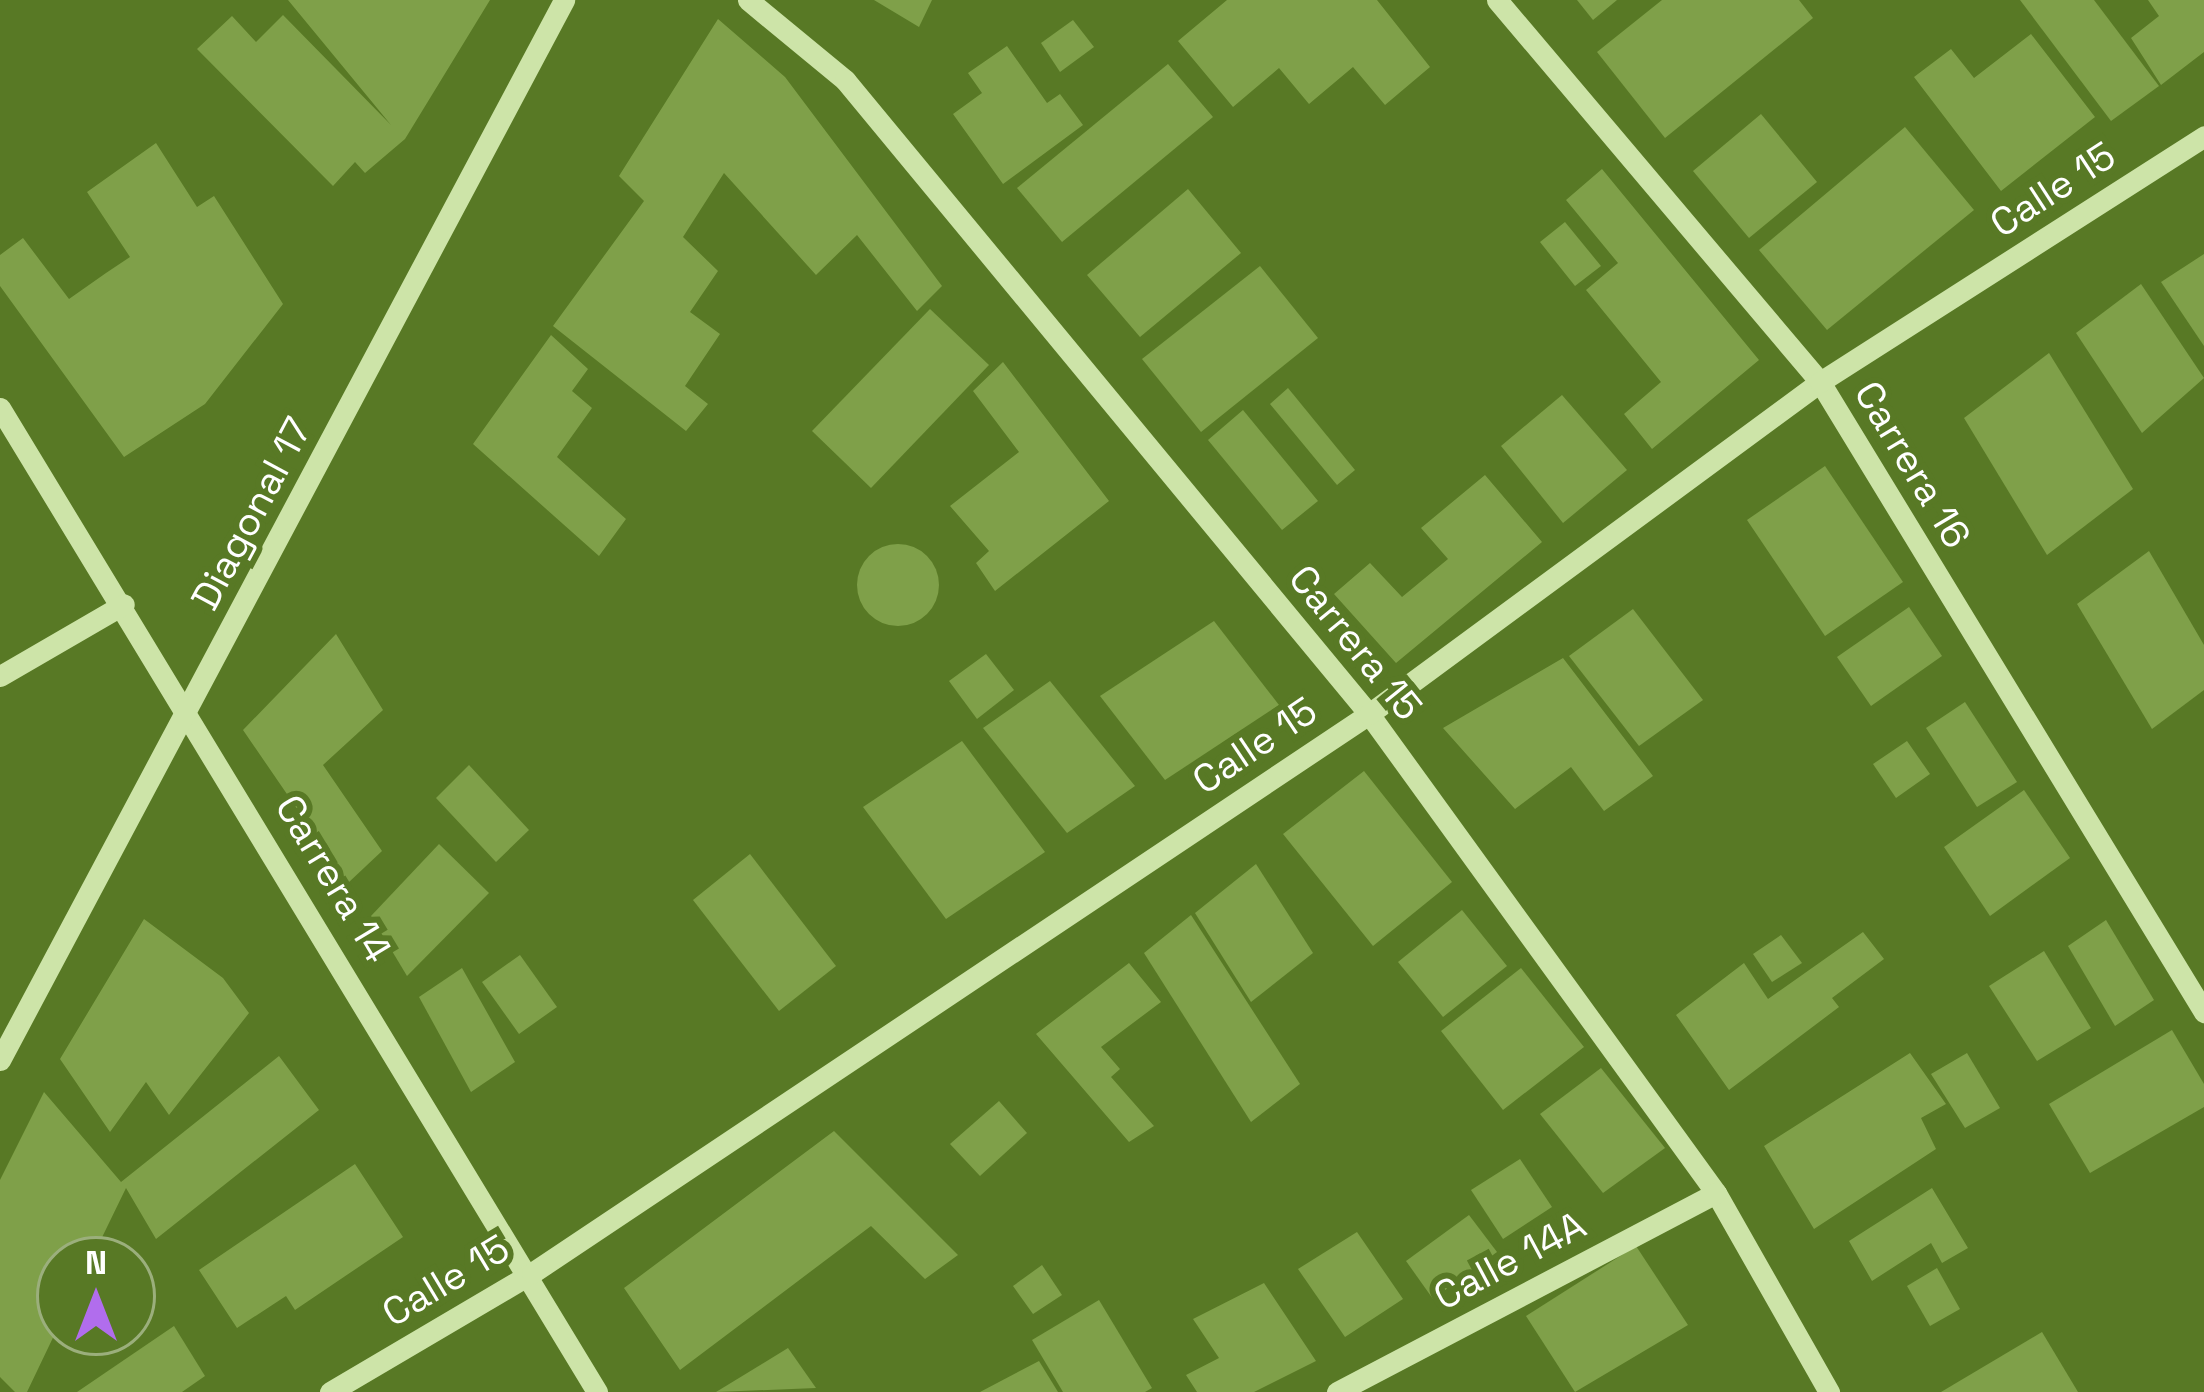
<!DOCTYPE html>
<html>
<head>
<meta charset="utf-8">
<style>
	body { margin:0 }
	#map { position:relative; width:2204px; height:1392px; overflow:hidden; background:#587925; font-family:"Space Grotesk",sans-serif }
	div>[style] { position:absolute }
	[style*='--x'] { left:calc(var(--x)*1px); top:calc(var(--y)*1px); width:calc(var(--w)*1px); rotate:calc(var(--a)*1deg) }
	.building>* { inset:0; background:#7fa049 }
	.round { border-radius:50% }
	.minor>* { height:21px; margin:-10.5px; padding:0 10.5px; transform-origin:10.5px; border-radius:10.5px; background:#cde4a8 }
	span { translate:-50% -50%; white-space:nowrap; text-align:center; line-height:1.15; -webkit-text-stroke:12px #587925; paint-order:stroke }
	.street-label { font-size:39px; color:#fff }
	.north { position:absolute; left:36px; top:1236px; width:120px; height:120px; box-sizing:border-box; background:#587925; border:3px solid #9baf7c; border-radius:50%; rotate:0deg; font-size:33px; font-weight:700; line-height:48px; text-align:center; color:#fff }
	.north::after { content:''; display:block; margin:auto; width:42px; height:54px; background:#b16ded; clip-path:polygon(50% 0,100% 100%,50% 72%,0 100%) }
</style>
</head>
<body>
<div id="map">
	<div class="building">
		<div style="clip-path:polygon(288px 0,490px 0,405px 139px,365px 173px,355px 162px,333px 186px,197px 49px,232px 16px,256px 42px,283px 15px,391px 125px)"></div>
		<div style="clip-path:polygon(874px 0,932px 0,919px 27px)"></div>
		<div style="clip-path:polygon(1227px 0,1377px 0,1430px 67px,1385px 105px,1353px 67px,1309px 104px,1279px 68px,1233px 107px,1178px 41px)"></div>
		<div style="clip-path:polygon(1577px 0,1617px 0,1593px 20px)"></div>
		<div style="clip-path:polygon(1662px 0,1799px 0,1813px 18px,1665px 138px,1597px 52px)"></div>
		<div style="clip-path:polygon(2020px 0,2094px 0,2159px 86px,2111px 121px)"></div>
		<div style="clip-path:polygon(2148px 0,2204px 0,2204px 52px,2161px 85px,2131px 38px,2159px 16px)"></div>
		<div style="clip-path:polygon(718px 19px,785px 77px,942px 286px,917px 311px,857px 235px,816px 275px,724px 173px,683px 237px,718px 271px,690px 312px,720px 334px,685px 386px,708px 404px,686px 431px,553px 326px,644px 201px,619px 176px)"></div>
		<div style="clip-path:polygon(1073px 20px,1094px 47px,1060px 72px,1041px 43px)"></div>
		<div style="clip-path:polygon(2031px 34px,2095px 117px,2001px 191px,1914px 77px,1951px 49px,1974px 78px)"></div>
		<div style="clip-path:polygon(1007px 46px,1047px 103px,1060px 94px,1083px 125px,1003px 184px,953px 114px,982px 93px,968px 73px)"></div>
		<div style="clip-path:polygon(1168px 64px,1213px 117px,1062px 242px,1017px 188px)"></div>
		<div style="clip-path:polygon(1761px 114px,1817px 182px,1749px 238px,1693px 171px)"></div>
		<div style="clip-path:polygon(1905px 127px,1974px 210px,1827px 330px,1759px 250px)"></div>
		<div style="clip-path:polygon(156px 143px,197px 207px,214px 196px,283px 304px,205px 404px,124px 457px,0 286px,0 255px,23px 238px,69px 299px,106px 273px,130px 257px,87px 192px)"></div>
		<div style="clip-path:polygon(1602px 169px,1759px 360px,1652px 449px,1624px 414px,1661px 382px,1586px 290px,1618px 263px,1566px 200px)"></div>
		<div style="clip-path:polygon(1188px 189px,1241px 253px,1140px 337px,1087px 275px)"></div>
		<div style="clip-path:polygon(1565px 222px,1601px 266px,1575px 286px,1540px 242px)"></div>
		<div style="clip-path:polygon(2204px 254px,2204px 346px,2161px 282px)"></div>
		<div style="clip-path:polygon(1260px 266px,1318px 338px,1201px 432px,1142px 359px)"></div>
		<div style="clip-path:polygon(2141px 284px,2204px 378px,2142px 433px,2076px 333px)"></div>
		<div style="clip-path:polygon(930px 309px,989px 365px,871px 488px,812px 431px)"></div>
		<div style="clip-path:polygon(551px 335px,588px 369px,572px 391px,592px 408px,557px 457px,626px 519px,599px 556px,473px 444px)"></div>
		<div style="clip-path:polygon(2049px 353px,2133px 489px,2047px 555px,1964px 418px)"></div>
		<div style="clip-path:polygon(1003px 362px,1109px 501px,995px 591px,976px 563px,989px 551px,950px 506px,1019px 452px,973px 391px)"></div>
		<div style="clip-path:polygon(1288px 388px,1355px 470px,1337px 485px,1270px 404px)"></div>
		<div style="clip-path:polygon(1562px 395px,1627px 470px,1563px 523px,1501px 446px)"></div>
		<div style="clip-path:polygon(1243px 410px,1318px 501px,1282px 530px,1208px 440px)"></div>
		<div style="clip-path:polygon(1825px 466px,1903px 582px,1825px 636px,1747px 520px)"></div>
		<div style="clip-path:polygon(1485px 475px,1542px 542px,1396px 663px,1334px 594px,1370px 563px,1402px 597px,1448px 559px,1421px 528px)"></div>
		<div class="round" style="left:857px;top:544px;width:82px;height:82px"></div>
		<div style="clip-path:polygon(2149px 551px,2204px 645px,2204px 690px,2152px 729px,2077px 604px)"></div>
		<div style="clip-path:polygon(1909px 607px,1942px 656px,1871px 706px,1837px 657px)"></div>
		<div style="clip-path:polygon(1633px 609px,1703px 700px,1639px 746px,1569px 656px)"></div>
		<div style="clip-path:polygon(1214px 621px,1279px 705px,1165px 780px,1100px 696px)"></div>
		<div style="clip-path:polygon(336px 634px,383px 710px,323px 765px,382px 851px,348px 883px,243px 730px)"></div>
		<div style="clip-path:polygon(986px 654px,1014px 690px,977px 719px,949px 681px)"></div>
		<div style="clip-path:polygon(1563px 658px,1653px 776px,1604px 811px,1571px 767px,1515px 809px,1443px 728px)"></div>
		<div style="clip-path:polygon(1050px 681px,1135px 786px,1067px 833px,983px 728px)"></div>
		<div style="clip-path:polygon(1965px 702px,2017px 782px,1977px 807px,1926px 728px)"></div>
		<div style="clip-path:polygon(962px 741px,1045px 852px,946px 919px,863px 807px)"></div>
		<div style="clip-path:polygon(1907px 741px,1930px 774px,1896px 798px,1873px 764px)"></div>
		<div style="clip-path:polygon(469px 765px,529px 830px,496px 862px,436px 798px)"></div>
		<div style="clip-path:polygon(1364px 771px,1452px 882px,1373px 946px,1283px 834px)"></div>
		<div style="clip-path:polygon(2024px 790px,2070px 858px,1990px 916px,1944px 847px)"></div>
		<div style="clip-path:polygon(439px 844px,489px 893px,407px 976px,371px 916px)"></div>
		<div style="clip-path:polygon(750px 854px,836px 966px,779px 1011px,693px 900px)"></div>
		<div style="clip-path:polygon(1256px 864px,1313px 953px,1251px 1002px,1195px 913px)"></div>
		<div style="clip-path:polygon(1462px 910px,1507px 966px,1443px 1017px,1398px 962px)"></div>
		<div style="clip-path:polygon(1191px 915px,1300px 1084px,1251px 1122px,1144px 953px)"></div>
		<div style="clip-path:polygon(144px 919px,223px 978px,249px 1013px,169px 1115px,146px 1082px,110px 1132px,60px 1059px)"></div>
		<div style="clip-path:polygon(2106px 920px,2154px 1000px,2115px 1026px,2068px 946px)"></div>
		<div style="clip-path:polygon(1863px 932px,1884px 959px,1832px 998px,1839px 1007px,1729px 1090px,1676px 1015px,1744px 963px,1768px 999px)"></div>
		<div style="clip-path:polygon(1781px 935px,1802px 963px,1772px 982px,1753px 954px)"></div>
		<div style="clip-path:polygon(2044px 951px,2091px 1028px,2037px 1061px,1989px 986px)"></div>
		<div style="clip-path:polygon(520px 955px,557px 1007px,519px 1034px,482px 982px)"></div>
		<div style="clip-path:polygon(1129px 963px,1161px 1002px,1101px 1047px,1120px 1069px,1111px 1077px,1154px 1126px,1129px 1142px,1036px 1034px)"></div>
		<div style="clip-path:polygon(462px 968px,515px 1062px,471px 1092px,419px 997px)"></div>
		<div style="clip-path:polygon(1521px 968px,1584px 1047px,1503px 1110px,1441px 1031px)"></div>
		<div style="clip-path:polygon(2172px 1030px,2204px 1084px,2204px 1107px,2090px 1173px,2049px 1104px)"></div>
		<div style="clip-path:polygon(1910px 1053px,1946px 1104px,1921px 1118px,1936px 1149px,1814px 1229px,1764px 1146px)"></div>
		<div style="clip-path:polygon(1967px 1053px,2000px 1108px,1965px 1128px,1931px 1074px)"></div>
		<div style="clip-path:polygon(279px 1056px,319px 1110px,156px 1239px,126px 1188px,91px 1260px,60px 1260px,60px 1323px,27px 1392px,15px 1392px,0 1377px,0 1180px,44px 1092px,121px 1182px)"></div>
		<div style="clip-path:polygon(1601px 1068px,1665px 1148px,1603px 1193px,1540px 1114px)"></div>
		<div style="clip-path:polygon(999px 1101px,1027px 1133px,980px 1176px,950px 1144px)"></div>
		<div style="clip-path:polygon(834px 1131px,958px 1255px,925px 1279px,871px 1226px,680px 1370px,624px 1288px)"></div>
		<div style="clip-path:polygon(1520px 1159px,1552px 1207px,1503px 1239px,1471px 1190px)"></div>
		<div style="clip-path:polygon(355px 1164px,403px 1237px,295px 1310px,286px 1296px,237px 1328px,199px 1270px)"></div>
		<div style="clip-path:polygon(1932px 1188px,1968px 1248px,1942px 1263px,1931px 1243px,1872px 1281px,1849px 1241px)"></div>
		<div style="clip-path:polygon(1469px 1215px,1497px 1252px,1433px 1299px,1406px 1261px)"></div>
		<div style="clip-path:polygon(1357px 1232px,1403px 1299px,1345px 1337px,1298px 1269px)"></div>
		<div style="clip-path:polygon(1636px 1246px,1688px 1325px,1575px 1392px,1526px 1316px)"></div>
		<div style="clip-path:polygon(1042px 1265px,1062px 1295px,1033px 1314px,1013px 1286px)"></div>
		<div style="clip-path:polygon(1937px 1268px,1960px 1309px,1930px 1326px,1907px 1286px)"></div>
		<div style="clip-path:polygon(1264px 1283px,1316px 1361px,1254px 1392px,1197px 1392px,1186px 1375px,1219px 1358px,1193px 1319px)"></div>
		<div style="clip-path:polygon(1099px 1300px,1152px 1388px,1145px 1392px,1063px 1392px,1032px 1340px)"></div>
		<div style="clip-path:polygon(174px 1326px,205px 1376px,182px 1392px,77px 1392px)"></div>
		<div style="clip-path:polygon(2042px 1332px,2078px 1392px,1941px 1392px)"></div>
		<div style="clip-path:polygon(788px 1348px,816px 1388px,716px 1392px)"></div>
		<div style="clip-path:polygon(1039px 1361px,1058px 1392px,980px 1392px)"></div>
	</div>
	<div class="minor">
		<div style="--x:748;--y:0;--w:126;--a:39.5"></div>
		<div style="--x:845;--y:80;--w:823;--a:50.43"></div>
		<div style="--x:1369;--y:714;--w:591;--a:54.08"></div>
		<div style="--x:1716;--y:1193;--w:229;--a:60.4"></div>
		<div style="--x:1497;--y:0;--w:500;--a:49.78"></div>
		<div style="--x:1820;--y:382;--w:738;--a:58.64"></div>
		<div style="--x:0;--y:408;--w:1151;--a:58.75"></div>
		<div style="--x:0;--y:676;--w:143;--a:-30.1"></div>
		<div style="--x:0;--y:1060;--w:1201;--a:-61.98"></div>
		<div style="--x:330;--y:1392;--w:234;--a:-30.5"></div>
		<div style="--x:532;--y:1273;--w:1007;--a:-33.74"></div>
		<div style="--x:1369;--y:714;--w:560;--a:-36.36"></div>
		<div style="--x:1820;--y:382;--w:456;--a:-32.6"></div>
		<div style="--x:1337;--y:1392;--w:428;--a:-27.7"></div>
	</div>
	<div class="street-label">
		<span style="left:2053px;top:190px;rotate:-33deg">Calle 15</span>
		<span style="left:1912px;top:465px;rotate:59deg">Carrera 16</span>
		<span style="left:252px;top:514px;rotate:-62deg">Diagonal 17</span>
		<span style="left:1355px;top:643px;rotate:51deg">Carrera 15</span>
		<span style="left:1255px;top:746px;rotate:-34deg">Calle 15</span>
		<span style="left:333px;top:879px;rotate:59deg">Carrera 14</span>
		<span style="left:1510px;top:1261px;rotate:-28deg">Calle 14A</span>
		<span style="left:446px;top:1281px;rotate:-31deg">Calle 15</span>
	</div>
	<div class="north">N</div>
</div>
</body>
</html>
